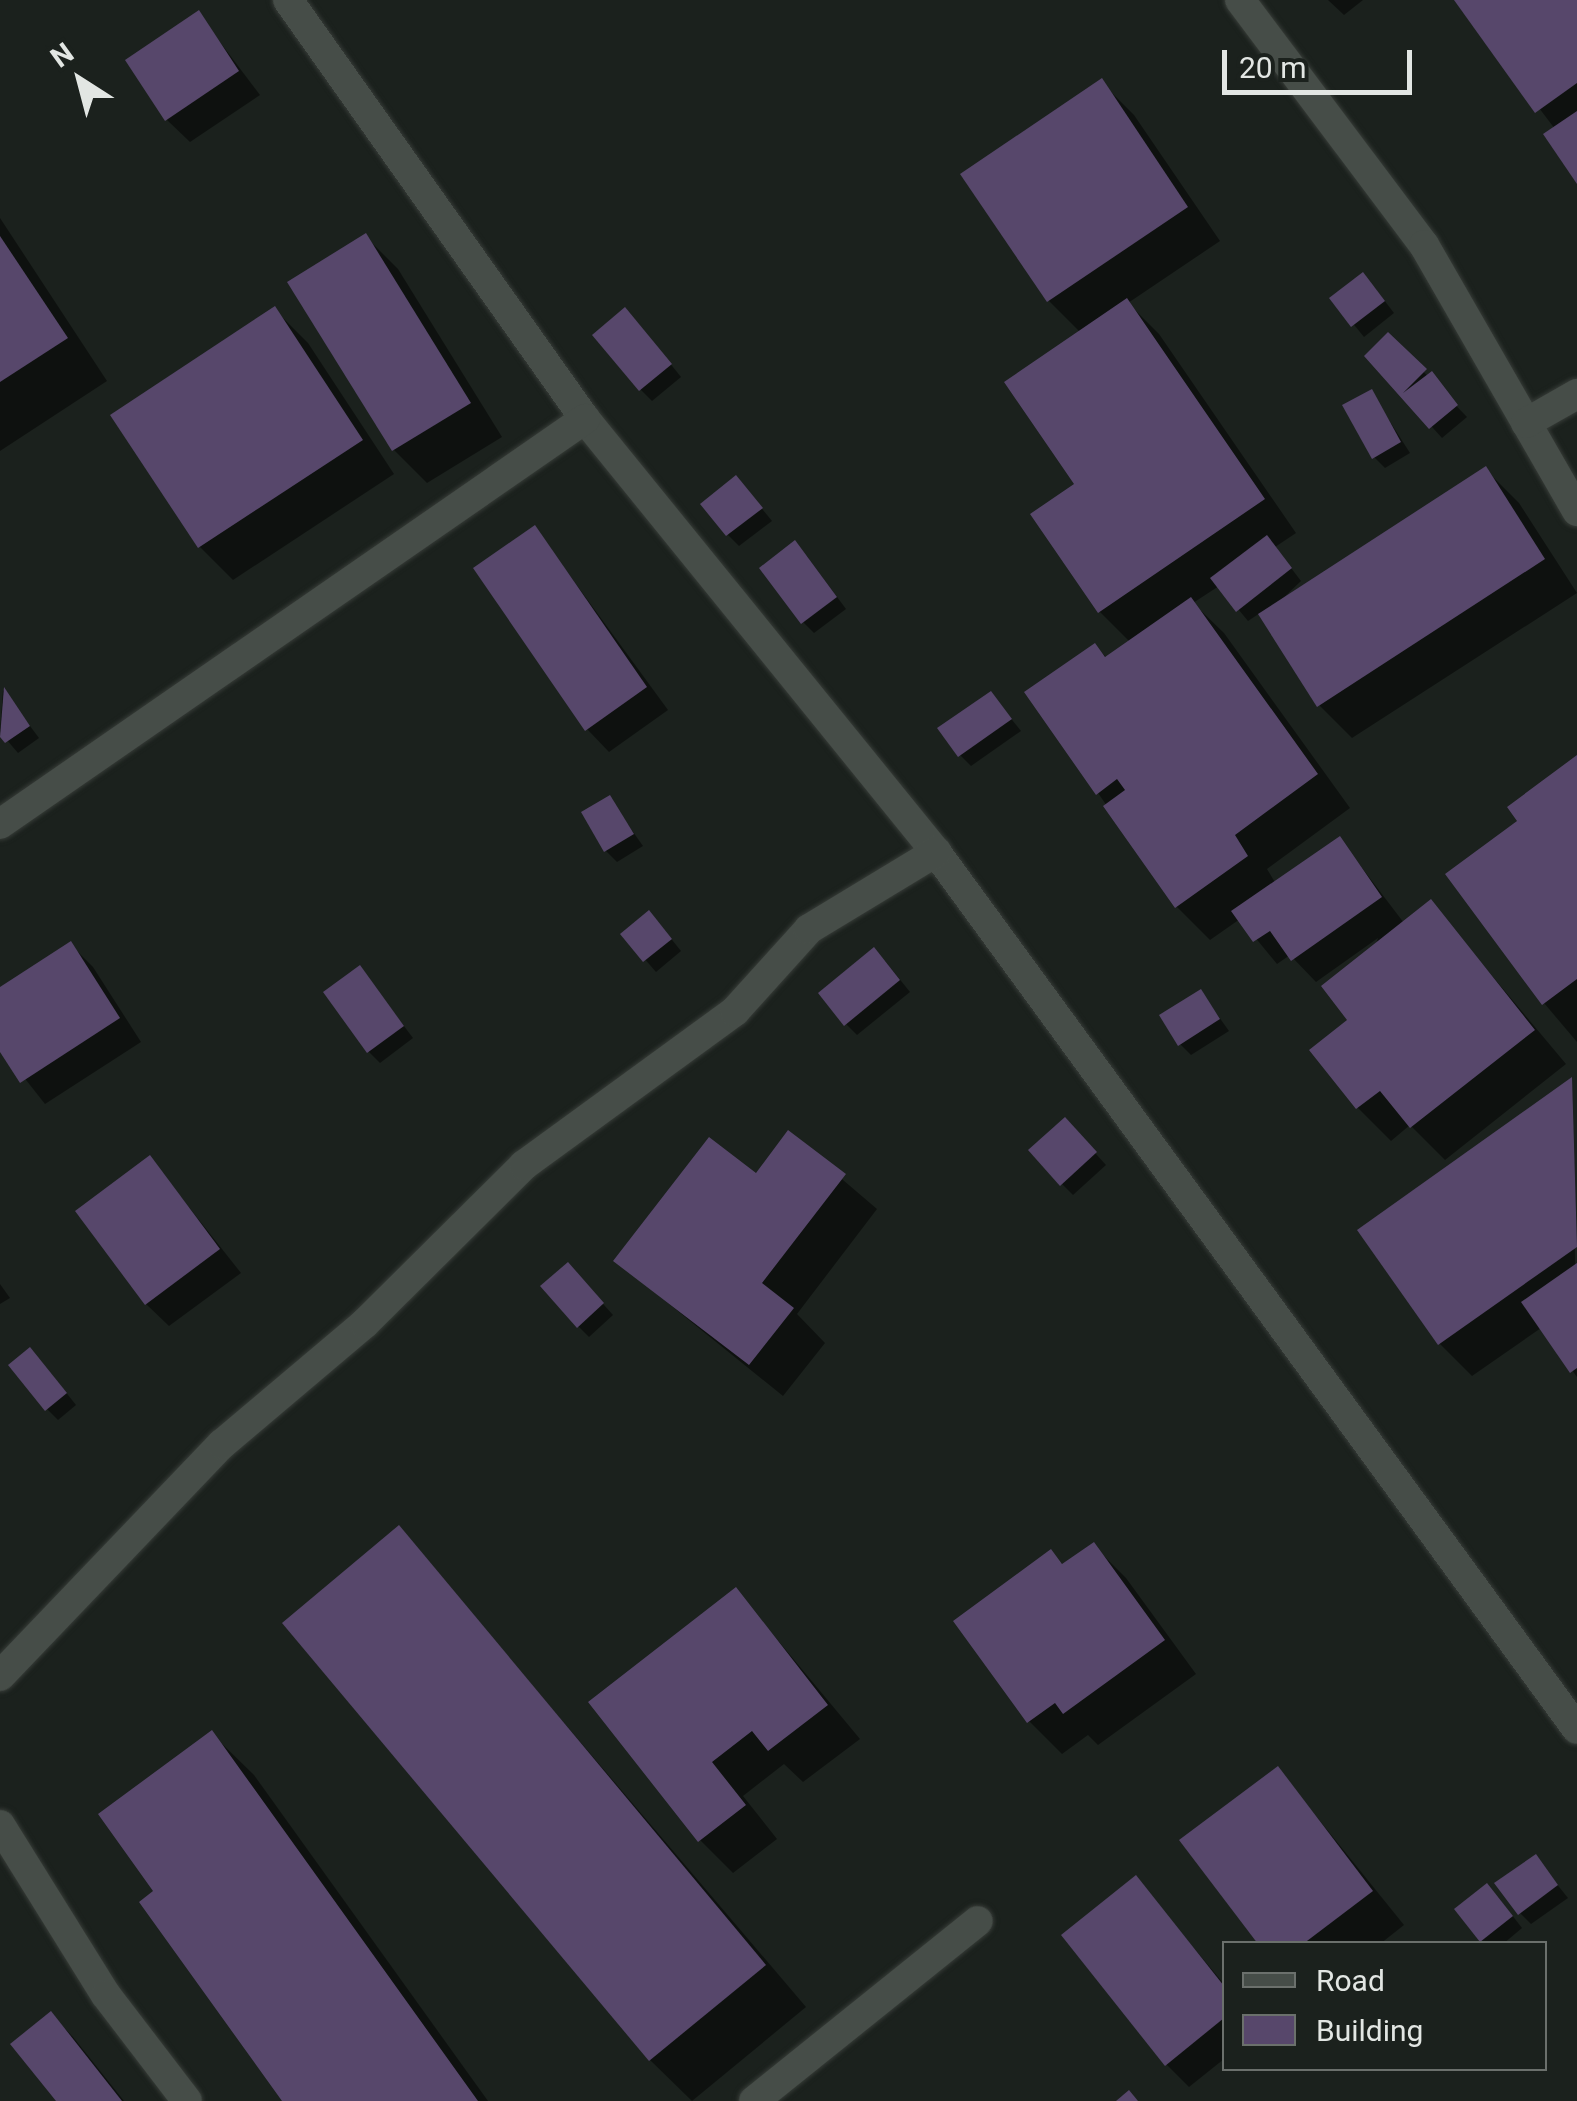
<!DOCTYPE html>
<html>
<head>
<meta charset="utf-8">
<style>
	body { margin:0 }
	#map { position:relative; width:1577px; height:2101px; overflow:hidden; background:#1b211d; font-family:Roboto,sans-serif }
	div>[style] { position:absolute }
	[style*='--x'] { left:calc(var(--x)*1px); top:calc(var(--y)*1px); width:calc(var(--w)*1px); rotate:calc(var(--a)*1deg) }
	.shadow>* { inset:0; background:#0007 }
	.building>* { inset:0; background:#57476b }
	.roads { filter:drop-shadow(0 0 2px #363b37) drop-shadow(0 0 2px #363b37) }
	.minor>* { height:30px; margin:-15px; padding:0 15px; transform-origin:15px; border-radius:15px; background:#464d48 }
	span { translate:-50% -50%; white-space:nowrap; text-align:center; line-height:1.15; -webkit-text-stroke:8px #1b211d; paint-order:stroke }
	.legend { position:absolute; left:1222px; top:1941px; width:325px; height:130px; box-sizing:border-box; background:#1b211d; border:2px solid #6b706c; margin:0; padding:12px 18px; list-style:none; font-size:30px; color:#e2e6e3 }
	.legend li { display:flex; align-items:center; gap:20px; height:50px }
	.legend b { width:50px; border:2px solid #6b706c }
	.north { position:absolute; left:30px; top:30px; width:100px; height:100px; -webkit-text-stroke:8px #1b211d; paint-order:stroke; rotate:324deg; font-size:28px; font-weight:700; line-height:40px; text-align:center; color:#e2e6e3 }
	.north::after { content:''; display:block; margin:auto; width:35px; height:45px; background:#e2e6e3; clip-path:polygon(50% 0,100% 100%,50% 72%,0 100%) }
	.scale { position:absolute; left:1222px; top:50px; width:190px; height:45px; box-sizing:border-box; border:5px solid #e2e6e3; border-top:0; padding-left:12px; font-size:30px; line-height:35px; white-space:nowrap; color:#e2e6e3; -webkit-text-stroke:8px #1b211d; paint-order:stroke }
</style>
</head>
<body>
<div id="map">
	<div class="shadow">
		<div style="clip-path:polygon(1328px 0,1363px 0,1344px 15px)"></div>
		<div style="clip-path:polygon(1457px 0,1577px 0,1577px 179px,1555px 129px)"></div>
		<div style="clip-path:polygon(198px 13px,260px 95px,190px 142px,167px 120px)"></div>
		<div style="clip-path:polygon(1101px 82px,1134px 115px,1220px 241px,1128px 303px,1159px 334px,1296px 533px,1275px 547px,1301px 581px,1275px 606px,1486px 470px,1519px 503px,1577px 593px,1352px 738px,1319px 705px,1260px 613px,1248px 621px,1219px 586px,1193px 603px,1224px 633px,1350px 808px,1267px 869px,1276px 884px,1340px 839px,1404px 923px,1431px 903px,1566px 1064px,1445px 1160px,1410px 1125px,1391px 1141px,1358px 1108px,1350px 1021px,1378px 938px,1316px 982px,1290px 955px,1277px 964px,1240px 919px,1210px 940px,1177px 907px,1098px 793px,1095px 646px,1107px 658px,1130px 642px,1099px 611px,1077px 485px,1081px 333px,1048px 300px)"></div>
		<div style="clip-path:polygon(0 218px,107px 381px,0 451px)"></div>
		<div style="clip-path:polygon(365px 236px,398px 269px,502px 437px,427px 483px,394px 450px,291px 283px)"></div>
		<div style="clip-path:polygon(1374px 287px,1394px 313px,1364px 337px,1333px 299px)"></div>
		<div style="clip-path:polygon(275px 310px,308px 343px,394px 474px,233px 580px,200px 547px,114px 415px)"></div>
		<div style="clip-path:polygon(636px 321px,681px 377px,652px 401px,641px 390px)"></div>
		<div style="clip-path:polygon(1388px 335px,1467px 417px,1442px 438px,1368px 356px)"></div>
		<div style="clip-path:polygon(1371px 392px,1410px 453px,1385px 468px,1374px 457px)"></div>
		<div style="clip-path:polygon(746px 489px,772px 521px,739px 546px,728px 535px)"></div>
		<div style="clip-path:polygon(535px 528px,668px 710px,609px 752px,587px 729px)"></div>
		<div style="clip-path:polygon(806px 555px,846px 609px,814px 633px,803px 622px)"></div>
		<div style="clip-path:polygon(3px 690px,39px 738px,18px 753px,0 732px)"></div>
		<div style="clip-path:polygon(991px 694px,1021px 731px,971px 766px,960px 755px)"></div>
		<div style="clip-path:polygon(1577px 758px,1577px 1042px,1544px 1003px,1521px 822px)"></div>
		<div style="clip-path:polygon(609px 798px,643px 846px,617px 862px,606px 851px)"></div>
		<div style="clip-path:polygon(660px 925px,681px 951px,656px 972px,623px 934px)"></div>
		<div style="clip-path:polygon(70px 944px,93px 967px,141px 1042px,45px 1104px,0 1047px,0 990px)"></div>
		<div style="clip-path:polygon(885px 961px,910px 992px,857px 1035px,846px 1024px)"></div>
		<div style="clip-path:polygon(360px 968px,413px 1038px,380px 1063px,369px 1052px)"></div>
		<div style="clip-path:polygon(1201px 992px,1229px 1031px,1191px 1055px,1180px 1044px)"></div>
		<div style="clip-path:polygon(1572px 1081px,1577px 1377px,1541px 1328px,1472px 1376px,1439px 1343px)"></div>
		<div style="clip-path:polygon(1075px 1131px,1106px 1165px,1073px 1195px,1062px 1184px)"></div>
		<div style="clip-path:polygon(788px 1133px,877px 1209px,797px 1314px,825px 1343px,783px 1396px,616px 1261px,756px 1176px)"></div>
		<div style="clip-path:polygon(150px 1158px,241px 1273px,169px 1326px,146px 1304px)"></div>
		<div style="clip-path:polygon(578px 1276px,613px 1315px,589px 1337px,578px 1326px)"></div>
		<div style="clip-path:polygon(0 1284px,10px 1298px,0 1304px)"></div>
		<div style="clip-path:polygon(41px 1361px,76px 1405px,58px 1420px,47px 1409px)"></div>
		<div style="clip-path:polygon(399px 1529px,806px 2007px,692px 2101px,650px 2060px)"></div>
		<div style="clip-path:polygon(1093px 1545px,1126px 1578px,1196px 1674px,1098px 1745px,1088px 1735px,1062px 1754px,1029px 1721px,1051px 1552px,1064px 1566px)"></div>
		<div style="clip-path:polygon(736px 1590px,860px 1739px,803px 1782px,784px 1764px,743px 1796px,777px 1839px,733px 1873px,700px 1840px)"></div>
		<div style="clip-path:polygon(212px 1734px,254px 1775px,488px 2101px,285px 2101px)"></div>
		<div style="clip-path:polygon(1278px 1769px,1404px 1925px,1380px 1944px,1261px 1944px)"></div>
		<div style="clip-path:polygon(1535px 1857px,1568px 1898px,1531px 1924px,1520px 1913px)"></div>
		<div style="clip-path:polygon(1136px 1879px,1224px 1984px,1224px 2059px,1189px 2087px,1166px 2064px)"></div>
		<div style="clip-path:polygon(1498px 1897px,1522px 1928px,1503px 1944px,1485px 1944px,1458px 1910px)"></div>
		<div style="clip-path:polygon(51px 2014px,73px 2037px,124px 2101px,59px 2101px)"></div>
	</div>
	<div class="building">
		<div style="clip-path:polygon(1454px 0,1577px 0,1577px 83px,1535px 113px)"></div>
		<div style="clip-path:polygon(199px 10px,239px 71px,165px 121px,125px 60px)"></div>
		<div style="clip-path:polygon(1102px 78px,1188px 207px,1047px 302px,960px 174px)"></div>
		<div style="clip-path:polygon(1577px 111px,1577px 184px,1543px 134px)"></div>
		<div style="clip-path:polygon(366px 233px,471px 403px,392px 451px,287px 282px)"></div>
		<div style="clip-path:polygon(0 236px,68px 338px,0 382px)"></div>
		<div style="clip-path:polygon(1363px 272px,1385px 301px,1351px 327px,1329px 298px)"></div>
		<div style="clip-path:polygon(1127px 298px,1265px 499px,1098px 613px,1030px 514px,1074px 484px,1004px 382px)"></div>
		<div style="clip-path:polygon(275px 306px,363px 440px,198px 548px,110px 415px)"></div>
		<div style="clip-path:polygon(625px 307px,672px 364px,639px 391px,592px 335px)"></div>
		<div style="clip-path:polygon(1388px 332px,1427px 369px,1403px 393px,1432px 371px,1458px 405px,1429px 429px,1364px 356px)"></div>
		<div style="clip-path:polygon(1372px 389px,1401px 442px,1372px 459px,1342px 405px)"></div>
		<div style="clip-path:polygon(1486px 466px,1545px 559px,1317px 707px,1258px 614px)"></div>
		<div style="clip-path:polygon(736px 475px,763px 508px,726px 536px,700px 504px)"></div>
		<div style="clip-path:polygon(535px 525px,647px 687px,585px 731px,473px 568px)"></div>
		<div style="clip-path:polygon(1267px 535px,1292px 568px,1236px 612px,1210px 578px)"></div>
		<div style="clip-path:polygon(795px 540px,837px 597px,801px 624px,759px 568px)"></div>
		<div style="clip-path:polygon(1191px 597px,1318px 774px,1235px 835px,1248px 856px,1175px 908px,1103px 806px,1125px 790px,1117px 779px,1096px 795px,1024px 692px,1095px 643px,1105px 657px)"></div>
		<div style="clip-path:polygon(4px 687px,30px 726px,5px 743px,0 737px)"></div>
		<div style="clip-path:polygon(991px 691px,1012px 719px,958px 757px,937px 728px)"></div>
		<div style="clip-path:polygon(1577px 755px,1577px 979px,1542px 1005px,1445px 874px,1517px 821px,1507px 807px)"></div>
		<div style="clip-path:polygon(610px 795px,634px 834px,604px 852px,581px 812px)"></div>
		<div style="clip-path:polygon(1340px 836px,1382px 897px,1291px 961px,1270px 931px,1253px 942px,1231px 911px)"></div>
		<div style="clip-path:polygon(1431px 899px,1535px 1030px,1410px 1128px,1380px 1091px,1356px 1109px,1309px 1050px,1347px 1020px,1321px 986px)"></div>
		<div style="clip-path:polygon(649px 910px,672px 939px,643px 962px,620px 934px)"></div>
		<div style="clip-path:polygon(71px 941px,120px 1018px,20px 1083px,0 1052px,0 987px)"></div>
		<div style="clip-path:polygon(874px 947px,900px 980px,844px 1026px,818px 993px)"></div>
		<div style="clip-path:polygon(360px 965px,404px 1026px,367px 1053px,323px 992px)"></div>
		<div style="clip-path:polygon(1201px 989px,1220px 1019px,1178px 1046px,1159px 1015px)"></div>
		<div style="clip-path:polygon(1572px 1077px,1577px 1247px,1438px 1345px,1357px 1230px)"></div>
		<div style="clip-path:polygon(1065px 1117px,1097px 1152px,1060px 1186px,1028px 1150px)"></div>
		<div style="clip-path:polygon(788px 1130px,846px 1174px,762px 1283px,794px 1308px,749px 1365px,613px 1261px,709px 1137px,756px 1173px)"></div>
		<div style="clip-path:polygon(150px 1155px,220px 1249px,145px 1305px,75px 1211px)"></div>
		<div style="clip-path:polygon(568px 1262px,604px 1303px,577px 1328px,540px 1286px)"></div>
		<div style="clip-path:polygon(1577px 1263px,1577px 1368px,1570px 1373px,1521px 1302px)"></div>
		<div style="clip-path:polygon(30px 1347px,67px 1393px,45px 1411px,8px 1365px)"></div>
		<div style="clip-path:polygon(399px 1525px,766px 1965px,649px 2061px,282px 1623px)"></div>
		<div style="clip-path:polygon(1094px 1542px,1165px 1640px,1063px 1714px,1055px 1703px,1027px 1723px,953px 1621px,1051px 1549px,1062px 1564px)"></div>
		<div style="clip-path:polygon(736px 1587px,828px 1705px,768px 1751px,752px 1731px,712px 1762px,746px 1805px,698px 1842px,588px 1702px)"></div>
		<div style="clip-path:polygon(212px 1730px,478px 2101px,282px 2101px,139px 1902px,153px 1891px,98px 1814px)"></div>
		<div style="clip-path:polygon(1278px 1766px,1373px 1891px,1303px 1944px,1258px 1944px,1179px 1840px)"></div>
		<div style="clip-path:polygon(1536px 1854px,1558px 1885px,1518px 1915px,1494px 1883px)"></div>
		<div style="clip-path:polygon(1136px 1875px,1224px 1986px,1224px 2018px,1165px 2066px,1061px 1935px)"></div>
		<div style="clip-path:polygon(1487px 1883px,1513px 1916px,1480px 1942px,1454px 1909px)"></div>
		<div style="clip-path:polygon(51px 2011px,122px 2101px,56px 2101px,10px 2044px)"></div>
		<div style="clip-path:polygon(1129px 2090px,1138px 2101px,1116px 2101px)"></div>
	</div>
	<div class="roads">
		<div class="minor">
			<div style="--x:288;--y:0;--w:514;--a:54.67"></div>
			<div style="--x:585;--y:419;--w:557;--a:50.97"></div>
			<div style="--x:936;--y:852;--w:1086;--a:53.84"></div>
			<div style="--x:1240;--y:0;--w:306;--a:53.1"></div>
			<div style="--x:1424;--y:245;--w:307;--a:60.1"></div>
			<div style="--x:1526;--y:423;--w:59;--a:-29.6"></div>
			<div style="--x:0;--y:824;--w:712;--a:-34.7"></div>
			<div style="--x:0;--y:1676;--w:321;--a:-46.3"></div>
			<div style="--x:222;--y:1444;--w:187;--a:-40.2"></div>
			<div style="--x:365;--y:1323;--w:224;--a:-44.8"></div>
			<div style="--x:524;--y:1165;--w:261;--a:-36.1"></div>
			<div style="--x:735;--y:1011;--w:110;--a:-47.9"></div>
			<div style="--x:809;--y:929;--w:149;--a:-31.2"></div>
			<div style="--x:0;--y:1825;--w:200;--a:58.1"></div>
			<div style="--x:106;--y:1995;--w:133;--a:52.6"></div>
			<div style="--x:754;--y:2101;--w:287;--a:-38.8"></div>
		</div>
	</div>
	<ul class="legend">
	<li><b style="height:12px;background:#464d48"></b>Road</li>
	<li><b style="height:28px;background:#57476b"></b>Building</li>
	</ul>
	<div class="north">N</div>
	<div class="scale">20 m</div>
</div>
</body>
</html>
